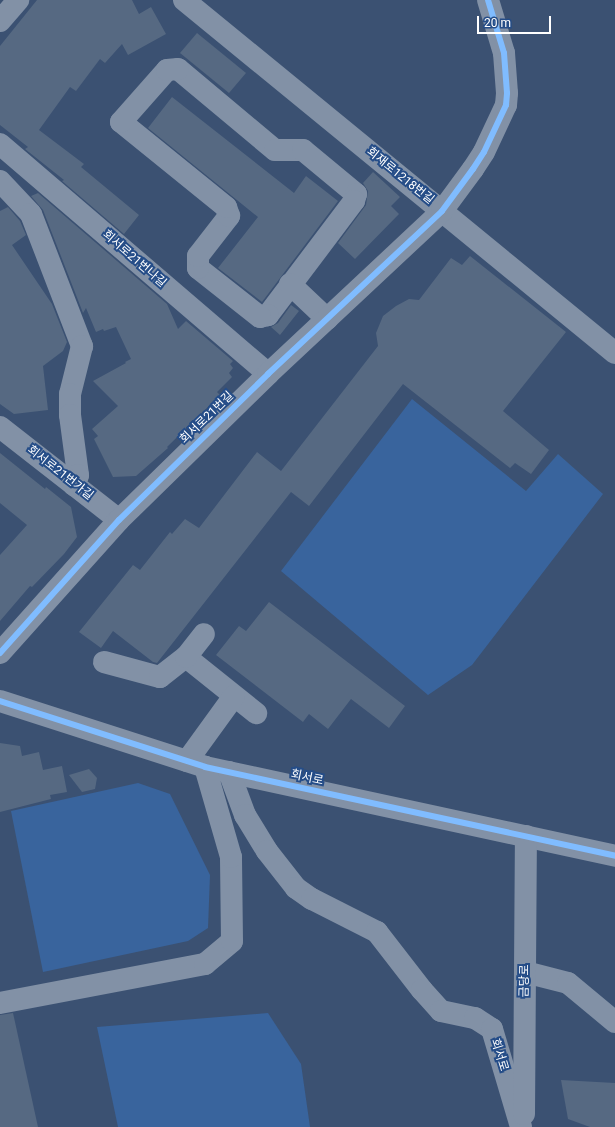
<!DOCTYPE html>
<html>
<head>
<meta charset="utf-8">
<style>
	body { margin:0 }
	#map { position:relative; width:615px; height:1127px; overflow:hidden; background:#3b5172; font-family:Roboto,"Noto Sans KR",sans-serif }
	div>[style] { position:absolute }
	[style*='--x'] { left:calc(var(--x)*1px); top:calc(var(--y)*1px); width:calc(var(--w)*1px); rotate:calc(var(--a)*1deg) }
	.green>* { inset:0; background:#39649d }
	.building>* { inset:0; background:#566982 }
	.minor>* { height:22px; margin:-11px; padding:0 11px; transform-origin:11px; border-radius:11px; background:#8291a6 }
	.cycleway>* { height:6px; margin:-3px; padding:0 3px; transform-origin:3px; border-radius:3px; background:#80bcff }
	span { translate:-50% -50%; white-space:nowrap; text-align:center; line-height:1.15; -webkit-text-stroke:4px #254d88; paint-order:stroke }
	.street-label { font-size:12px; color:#fff }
	.scale { position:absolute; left:477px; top:16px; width:74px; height:18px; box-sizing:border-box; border:2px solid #fff; border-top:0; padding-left:5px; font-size:12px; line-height:14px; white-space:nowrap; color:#fff; -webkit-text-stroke:3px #254d88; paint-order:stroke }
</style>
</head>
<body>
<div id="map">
	<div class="green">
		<div style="clip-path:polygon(412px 399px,526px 491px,558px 454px,603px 494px,472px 665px,428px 695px,281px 571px)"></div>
		<div style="clip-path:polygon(138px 783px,170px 794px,210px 875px,208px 928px,188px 941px,43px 972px,11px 811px)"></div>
		<div style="clip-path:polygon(268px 1013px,301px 1064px,310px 1127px,118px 1127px,97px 1027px)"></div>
	</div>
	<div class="building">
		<div style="clip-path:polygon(37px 0,132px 0,139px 14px,151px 7px,166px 34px,128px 55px,122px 44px,105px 63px,100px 59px,76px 91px,70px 87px,39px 130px,84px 164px,81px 167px,139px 215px,124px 234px,62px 181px,64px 180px,25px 149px,28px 147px,0 125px,0 46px)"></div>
		<div style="clip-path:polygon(197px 33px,246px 73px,229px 93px,180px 53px)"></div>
		<div style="clip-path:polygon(172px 97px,294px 193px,306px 176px,338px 201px,262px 302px,218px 268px,258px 217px,148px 128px)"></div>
		<div style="clip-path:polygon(373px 172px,400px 197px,391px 206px,399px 214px,355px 259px,338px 243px,366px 205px,368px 191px,363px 183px)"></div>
		<div style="clip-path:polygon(38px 193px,167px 304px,178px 329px,186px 321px,233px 361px,230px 364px,233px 368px,229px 373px,232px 377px,217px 392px,220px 395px,167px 447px,168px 448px,136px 476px,113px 477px,94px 439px,98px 436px,92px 429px,118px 406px,93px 381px,126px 363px,125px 362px,131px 359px,116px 327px,104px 331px,103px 329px,96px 332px,86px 308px,83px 313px,43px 210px,31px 196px)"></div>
		<div style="clip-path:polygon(8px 207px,20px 221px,26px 235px,12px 245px,52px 304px,67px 342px,63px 351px,43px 366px,48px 410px,14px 414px,0 404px,0 211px)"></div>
		<div style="clip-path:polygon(470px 256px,566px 332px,503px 411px,549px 450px,531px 474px,515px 463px,510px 468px,403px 384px,309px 506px,291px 492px,157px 663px,153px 662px,113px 631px,101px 648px,79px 632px,133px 565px,140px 570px,170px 532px,172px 534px,185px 519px,199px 528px,257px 452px,281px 471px,378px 346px,376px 333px,383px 316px,396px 306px,409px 299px,419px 300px,451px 258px,462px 265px)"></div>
		<div style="clip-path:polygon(291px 305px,299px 311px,280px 335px,271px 327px,278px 323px)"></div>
		<div style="clip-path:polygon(0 453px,45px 489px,46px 487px,71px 507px,77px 537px,64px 554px,32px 587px,30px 586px,0 621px,0 555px,27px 525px,0 503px)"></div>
		<div style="clip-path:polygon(269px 602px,405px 706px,389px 728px,351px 699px,328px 729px,309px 714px,303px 722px,216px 655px,239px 626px,246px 631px)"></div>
		<div style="clip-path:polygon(0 743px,20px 746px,22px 756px,39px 752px,43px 770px,62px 766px,67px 792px,50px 795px,51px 799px,0 812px)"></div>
		<div style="clip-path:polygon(89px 769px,97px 778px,95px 789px,82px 792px,69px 775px)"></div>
		<div style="clip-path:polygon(13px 1013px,38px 1127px,0 1127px,0 1015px)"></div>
		<div style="clip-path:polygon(561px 1080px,615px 1083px,615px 1127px,590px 1127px,568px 1119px)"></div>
	</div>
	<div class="minor">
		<div style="--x:184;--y:0;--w:557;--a:39.32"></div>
		<div style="--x:0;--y:21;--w:28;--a:-49"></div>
		<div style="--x:178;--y:69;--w:126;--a:39.9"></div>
		<div style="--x:275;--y:150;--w:28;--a:0"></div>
		<div style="--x:303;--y:150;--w:69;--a:39.7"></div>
		<div style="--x:356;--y:194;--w:7;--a:106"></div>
		<div style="--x:354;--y:201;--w:143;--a:127"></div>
		<div style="--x:268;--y:315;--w:8;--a:166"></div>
		<div style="--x:260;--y:317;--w:79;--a:-141.7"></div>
		<div style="--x:198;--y:268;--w:12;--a:-90"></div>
		<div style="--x:198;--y:256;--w:51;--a:-52.2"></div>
		<div style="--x:229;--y:216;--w:9;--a:-108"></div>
		<div style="--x:226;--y:207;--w:135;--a:-141"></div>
		<div style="--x:121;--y:122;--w:69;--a:-48.5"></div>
		<div style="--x:167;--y:70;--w:11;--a:-5"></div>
		<div style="--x:0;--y:144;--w:353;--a:40.6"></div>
		<div style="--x:0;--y:181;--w:45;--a:46.8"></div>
		<div style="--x:31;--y:214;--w:142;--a:68.9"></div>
		<div style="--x:82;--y:346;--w:49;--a:104"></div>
		<div style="--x:70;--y:394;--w:21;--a:90"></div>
		<div style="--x:70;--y:415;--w:61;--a:82.4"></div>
		<div style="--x:78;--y:475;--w:11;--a:112"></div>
		<div style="--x:290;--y:284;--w:51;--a:43.4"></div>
		<div style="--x:0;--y:427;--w:151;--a:38"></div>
		<div style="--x:0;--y:653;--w:178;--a:-48.2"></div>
		<div style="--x:119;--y:520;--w:209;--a:-44.4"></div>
		<div style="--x:268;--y:374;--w:238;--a:-43.1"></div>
		<div style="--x:442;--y:211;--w:52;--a:-53.6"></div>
		<div style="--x:473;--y:169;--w:20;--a:-57"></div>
		<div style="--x:484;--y:152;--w:52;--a:-64.9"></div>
		<div style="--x:506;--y:105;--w:12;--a:-85"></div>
		<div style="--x:507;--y:93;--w:40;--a:-94.3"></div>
		<div style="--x:504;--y:53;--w:55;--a:-106.8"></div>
		<div style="--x:186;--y:657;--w:90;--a:38.7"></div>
		<div style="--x:104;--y:662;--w:58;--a:15"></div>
		<div style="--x:160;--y:677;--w:33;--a:-38"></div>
		<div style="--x:186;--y:657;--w:29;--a:-52"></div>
		<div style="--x:0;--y:701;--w:215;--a:17.8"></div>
		<div style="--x:205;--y:767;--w:420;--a:12.2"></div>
		<div style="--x:187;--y:761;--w:80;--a:-54.1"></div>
		<div style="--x:229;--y:772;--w:46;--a:69.6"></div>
		<div style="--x:245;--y:815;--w:42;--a:58.6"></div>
		<div style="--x:267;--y:851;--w:47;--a:51.9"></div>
		<div style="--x:296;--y:888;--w:19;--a:35"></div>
		<div style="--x:312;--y:899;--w:73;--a:26.9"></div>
		<div style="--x:377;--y:932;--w:73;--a:52.2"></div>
		<div style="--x:422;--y:990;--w:28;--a:48"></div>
		<div style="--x:441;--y:1011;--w:35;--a:12"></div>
		<div style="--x:475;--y:1018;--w:20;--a:33"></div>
		<div style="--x:492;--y:1029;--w:102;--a:73.5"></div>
		<div style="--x:525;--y:972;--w:44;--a:14.3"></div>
		<div style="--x:568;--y:983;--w:61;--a:39.7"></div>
		<div style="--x:0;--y:1003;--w:209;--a:-10.8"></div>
		<div style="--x:205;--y:964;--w:35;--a:-40"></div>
		<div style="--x:232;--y:941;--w:84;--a:-90.7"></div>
		<div style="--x:231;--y:857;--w:94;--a:-106.1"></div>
		<div style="--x:524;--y:1114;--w:278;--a:-89.6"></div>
	</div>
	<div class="cycleway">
		<div style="--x:0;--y:653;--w:178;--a:-48.2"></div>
		<div style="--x:119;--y:520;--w:209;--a:-44.4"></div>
		<div style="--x:268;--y:374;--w:238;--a:-43.1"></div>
		<div style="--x:442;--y:211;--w:52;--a:-53.6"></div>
		<div style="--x:473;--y:169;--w:20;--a:-57"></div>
		<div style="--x:484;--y:152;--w:52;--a:-64.9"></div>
		<div style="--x:506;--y:105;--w:12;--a:-85"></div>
		<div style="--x:507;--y:93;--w:40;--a:-94.3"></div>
		<div style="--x:504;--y:53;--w:55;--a:-106.8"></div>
		<div style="--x:0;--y:701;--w:215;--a:17.8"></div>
		<div style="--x:205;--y:767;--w:420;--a:12.2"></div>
	</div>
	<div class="street-label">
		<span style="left:400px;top:176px;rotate:39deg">회재로1218번길</span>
		<span style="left:134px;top:259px;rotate:41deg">회서로21번나길</span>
		<span style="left:207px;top:418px;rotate:-44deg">회서로21번길</span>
		<span style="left:60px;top:473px;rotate:38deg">회서로21번가길</span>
		<span style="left:307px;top:778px;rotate:12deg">회서로</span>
		<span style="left:525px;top:981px;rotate:-89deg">금당로</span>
		<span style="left:499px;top:1055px;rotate:73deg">회서로</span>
	</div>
	<div class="scale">20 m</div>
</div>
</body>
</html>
